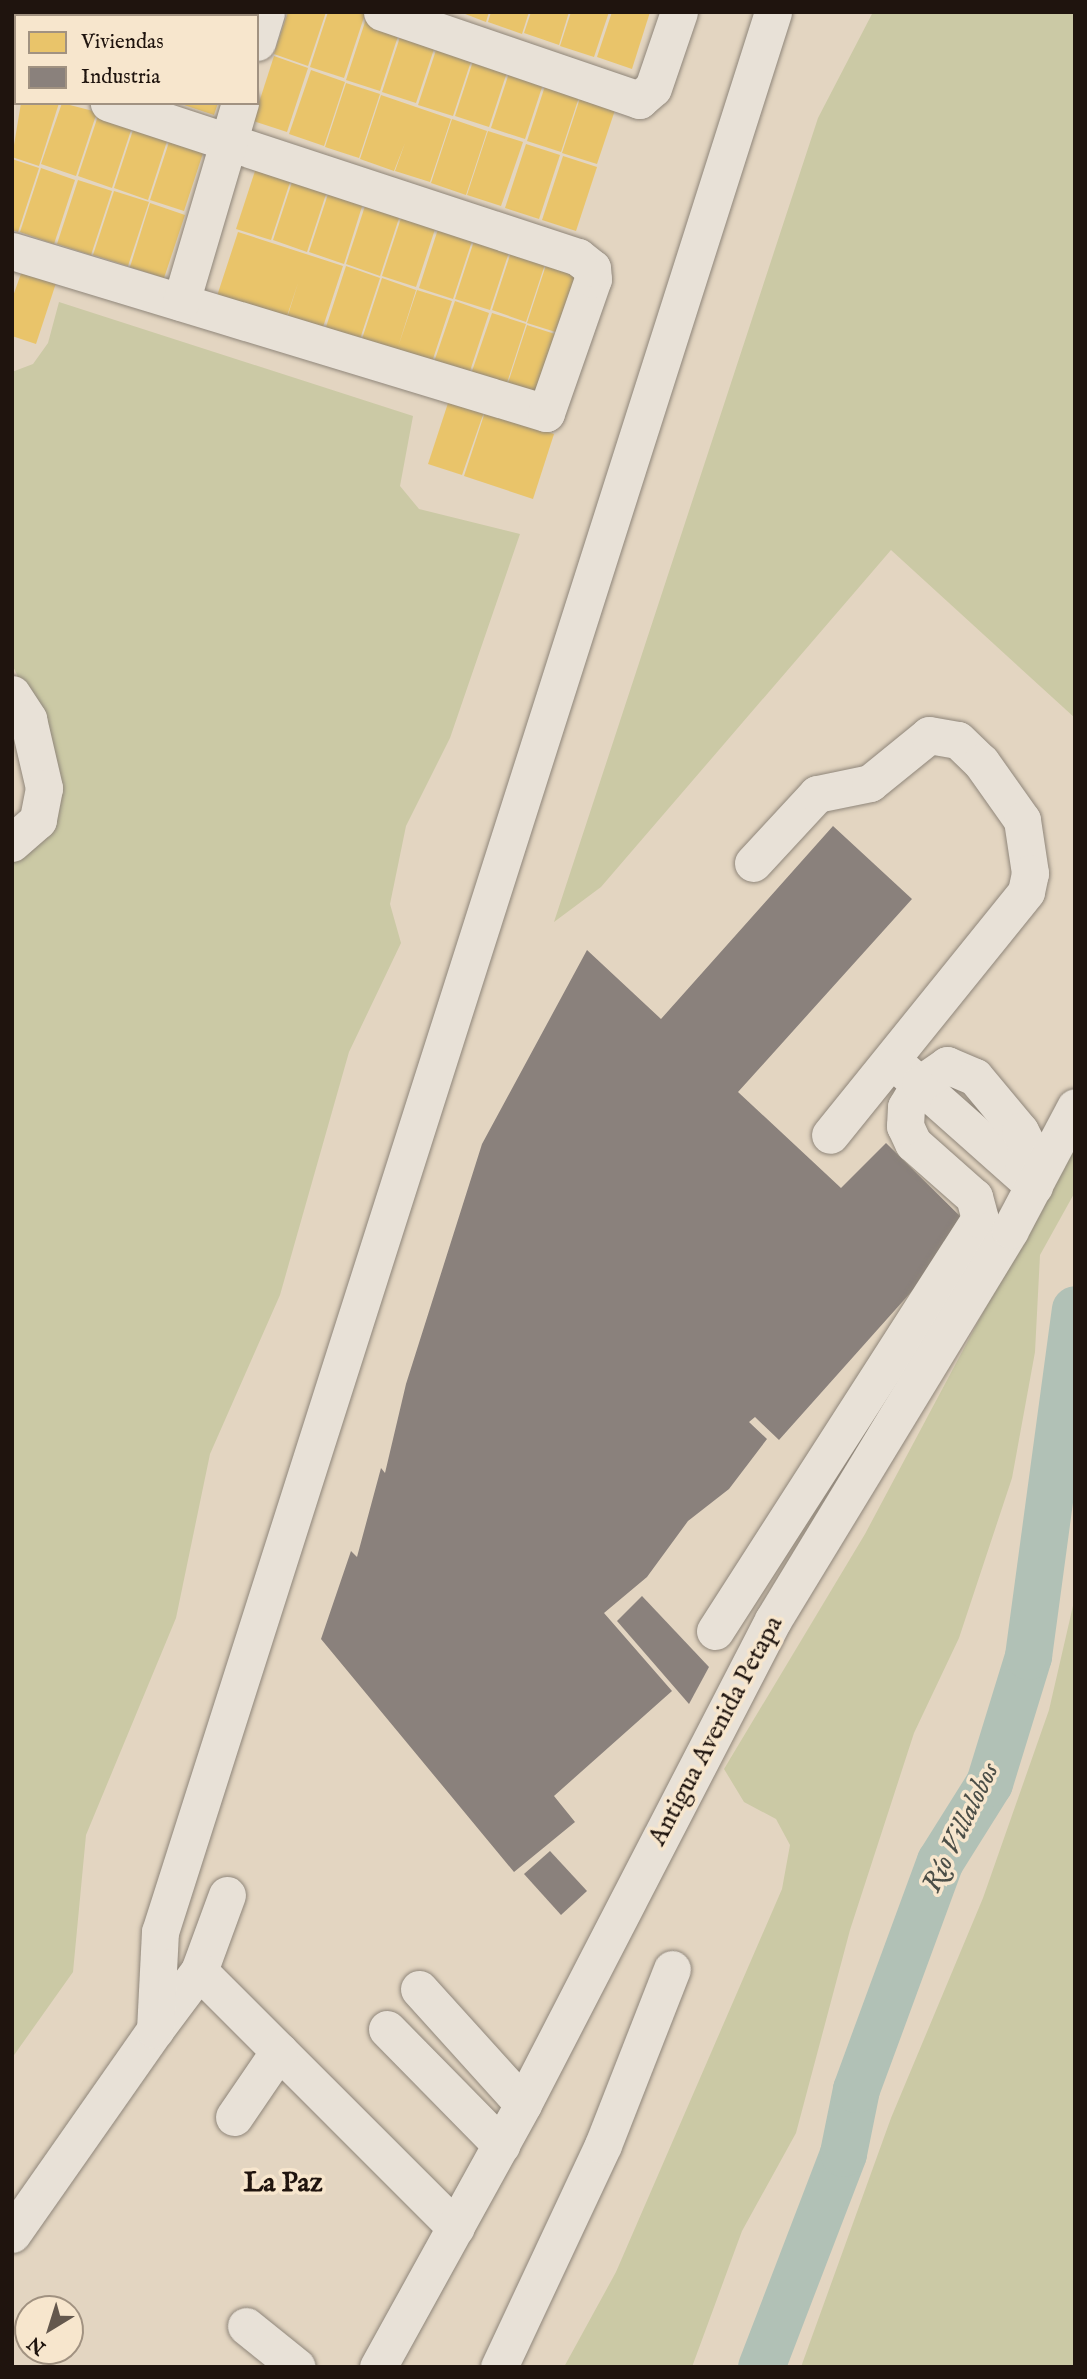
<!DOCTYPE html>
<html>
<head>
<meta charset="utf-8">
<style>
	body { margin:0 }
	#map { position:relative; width:1087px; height:2379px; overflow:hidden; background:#e3d5c1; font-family:"IM FELL English",serif }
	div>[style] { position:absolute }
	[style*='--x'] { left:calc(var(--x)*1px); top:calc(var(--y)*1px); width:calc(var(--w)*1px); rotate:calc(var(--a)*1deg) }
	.green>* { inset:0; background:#cbc9a5 }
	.homes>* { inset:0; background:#e9c46a }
	.industry>* { inset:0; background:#8a817c }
	.river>* { height:47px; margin:-23.5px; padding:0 23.5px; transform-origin:23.5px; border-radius:23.5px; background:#b1c1b6 }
	.roads { filter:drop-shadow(0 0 2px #8f867a) drop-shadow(0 0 2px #8f867a) }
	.minor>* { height:37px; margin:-18.5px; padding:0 18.5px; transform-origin:18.5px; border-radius:18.5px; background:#e8e1d7 }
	span { translate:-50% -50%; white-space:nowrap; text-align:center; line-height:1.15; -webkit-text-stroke:7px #f7e6cd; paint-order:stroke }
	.street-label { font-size:26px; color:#1f140e }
	.water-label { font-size:28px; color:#4b4e47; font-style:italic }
	.neighbourhood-label { font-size:28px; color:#1f140e; font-weight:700 }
	.frame { position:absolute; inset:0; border:14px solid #1f140e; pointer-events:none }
	.legend { position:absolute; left:14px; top:14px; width:245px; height:91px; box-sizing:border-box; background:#f7e6cd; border:2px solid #a19281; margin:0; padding:9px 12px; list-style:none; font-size:21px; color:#1f140e }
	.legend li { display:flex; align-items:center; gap:14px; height:35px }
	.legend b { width:35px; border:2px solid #a19281 }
	.north { position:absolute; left:14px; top:2295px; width:70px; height:70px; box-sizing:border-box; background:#f7e6cd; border:2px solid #a19281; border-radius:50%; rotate:218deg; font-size:19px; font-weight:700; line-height:28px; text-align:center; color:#1f140e }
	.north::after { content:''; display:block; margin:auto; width:24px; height:32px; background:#64584d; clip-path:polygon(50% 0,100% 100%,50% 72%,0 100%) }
</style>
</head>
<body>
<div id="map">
	<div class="green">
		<div style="clip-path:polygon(873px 12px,1075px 12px,1075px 718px,891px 550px,601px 887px,554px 922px,818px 118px)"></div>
		<div style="clip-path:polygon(59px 302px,413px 416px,400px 486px,419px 509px,520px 534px,450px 738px,406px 826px,390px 904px,401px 943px,349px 1052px,280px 1295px,210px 1454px,176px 1618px,86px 1835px,73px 1972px,12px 2058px,12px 849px,42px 730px,12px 664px,12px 372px,33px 364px,48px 343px)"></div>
		<div style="clip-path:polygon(1075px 1140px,1075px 1192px,1040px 1255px,1035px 1352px,1012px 1478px,959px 1638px,914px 1733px,850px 1930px,796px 2133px,742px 2231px,692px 2367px,564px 2367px,616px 2272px,782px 1889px,790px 1845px,776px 1819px,744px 1802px,724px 1769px,865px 1534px)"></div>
		<div style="clip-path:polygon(1075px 1597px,1075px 2367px,801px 2367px,891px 2118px,983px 1898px,1049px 1710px)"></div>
	</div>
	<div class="homes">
		<div style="clip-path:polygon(12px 12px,46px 12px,16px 16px,16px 53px)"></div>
		<div style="clip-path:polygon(48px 12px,86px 12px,47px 16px)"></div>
		<div style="clip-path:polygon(127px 12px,166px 12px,165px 16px)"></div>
		<div style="clip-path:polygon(168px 12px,206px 12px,167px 16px)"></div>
		<div style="clip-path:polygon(209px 12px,247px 12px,208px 16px)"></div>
		<div style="clip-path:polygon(288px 12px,326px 12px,308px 66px,274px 54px)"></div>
		<div style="clip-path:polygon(328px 12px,365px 14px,344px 78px,310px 67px)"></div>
		<div style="clip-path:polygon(460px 12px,489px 12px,486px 22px)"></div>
		<div style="clip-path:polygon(491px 12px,529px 12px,522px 34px,488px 22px)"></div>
		<div style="clip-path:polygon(531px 12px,569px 12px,559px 45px,524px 33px)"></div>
		<div style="clip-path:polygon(571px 12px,609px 12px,594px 57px,560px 46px)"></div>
		<div style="clip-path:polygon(612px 12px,650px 12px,632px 69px,597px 57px)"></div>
		<div style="clip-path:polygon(367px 16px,401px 27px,380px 91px,346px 80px)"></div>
		<div style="clip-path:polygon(403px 28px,437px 40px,416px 103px,382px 92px)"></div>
		<div style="clip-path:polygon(439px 41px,474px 52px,453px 116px,418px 105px)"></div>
		<div style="clip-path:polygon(476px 52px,510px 63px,489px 127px,455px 116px)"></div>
		<div style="clip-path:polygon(274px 56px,308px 68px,287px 132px,253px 121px)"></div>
		<div style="clip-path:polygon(512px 64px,546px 75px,525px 139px,491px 128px)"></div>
		<div style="clip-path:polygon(311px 70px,345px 82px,324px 146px,289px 134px)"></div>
		<div style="clip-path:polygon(548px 77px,582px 88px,561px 152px,527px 141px)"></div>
		<div style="clip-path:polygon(346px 83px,380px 94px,359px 158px,325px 147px)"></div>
		<div style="clip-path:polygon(583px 89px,618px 101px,597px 164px,562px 153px)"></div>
		<div style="clip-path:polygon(381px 95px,451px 119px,430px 182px,395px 171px,405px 143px,394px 171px,360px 159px)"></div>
		<div style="clip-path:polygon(21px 103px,59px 103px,39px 166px,12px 157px)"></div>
		<div style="clip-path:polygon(62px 103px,97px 112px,76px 176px,41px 164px)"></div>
		<div style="clip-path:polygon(178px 103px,218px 103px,214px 115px)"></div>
		<div style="clip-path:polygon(99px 113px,133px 124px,112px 188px,78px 176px)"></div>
		<div style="clip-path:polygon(452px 119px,487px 131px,466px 195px,431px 183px)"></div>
		<div style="clip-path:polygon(135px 124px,169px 135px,148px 200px,114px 188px)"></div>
		<div style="clip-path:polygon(488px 131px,523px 142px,501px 206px,467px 195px)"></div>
		<div style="clip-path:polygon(171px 136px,205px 147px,184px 211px,150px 200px)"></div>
		<div style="clip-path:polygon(526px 144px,560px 155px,539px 219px,505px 208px)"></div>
		<div style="clip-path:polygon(563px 156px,597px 167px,576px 231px,542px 220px)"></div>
		<div style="clip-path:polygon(12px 159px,39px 168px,18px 232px,12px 230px)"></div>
		<div style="clip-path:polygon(257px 165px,292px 176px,271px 240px,236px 229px)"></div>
		<div style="clip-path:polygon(41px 168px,75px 180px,54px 244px,20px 232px)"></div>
		<div style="clip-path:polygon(294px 176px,328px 188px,307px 252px,273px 240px)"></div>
		<div style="clip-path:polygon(78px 180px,112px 191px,91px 255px,57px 244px)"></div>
		<div style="clip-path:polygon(330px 188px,364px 200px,344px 264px,309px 252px)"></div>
		<div style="clip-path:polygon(114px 191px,149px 202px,128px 266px,93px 255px)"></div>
		<div style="clip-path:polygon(367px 200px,401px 212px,380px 276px,346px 264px)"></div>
		<div style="clip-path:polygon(150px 203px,185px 215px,164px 278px,130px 267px)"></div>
		<div style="clip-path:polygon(403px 212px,437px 223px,416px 287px,382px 276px)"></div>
		<div style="clip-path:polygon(440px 223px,474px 235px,453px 299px,419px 288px)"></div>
		<div style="clip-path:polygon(238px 232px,343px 266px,322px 330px,287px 318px,298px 283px,286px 319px,217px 296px)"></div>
		<div style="clip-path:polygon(476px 235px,511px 246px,490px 310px,455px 299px)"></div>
		<div style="clip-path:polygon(513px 246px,547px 258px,526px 322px,492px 310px)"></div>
		<div style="clip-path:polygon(548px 259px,583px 270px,562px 334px,527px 323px)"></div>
		<div style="clip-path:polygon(346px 266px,380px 278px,359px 342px,325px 330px)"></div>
		<div style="clip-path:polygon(23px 268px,57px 280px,36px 344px,12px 336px,12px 299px)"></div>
		<div style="clip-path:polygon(382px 278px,416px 290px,398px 347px,417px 290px,452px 301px,431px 365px,361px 342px)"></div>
		<div style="clip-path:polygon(455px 301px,489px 313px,468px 377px,433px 365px)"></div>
		<div style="clip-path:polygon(492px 313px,526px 324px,505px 389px,470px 377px)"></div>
		<div style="clip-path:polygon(527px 325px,561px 336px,540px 400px,506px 389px)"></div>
		<div style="clip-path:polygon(449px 400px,484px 412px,462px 475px,428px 464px)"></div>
		<div style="clip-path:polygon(485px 412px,554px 434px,533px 499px,464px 476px)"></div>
	</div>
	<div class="industry">
		<div style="clip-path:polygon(833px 826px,912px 899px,738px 1092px,841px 1188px,886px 1143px,970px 1226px,779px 1440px,755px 1417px,749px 1422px,767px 1439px,729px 1489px,688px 1521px,647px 1577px,604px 1613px,672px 1691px,554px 1796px,575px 1822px,514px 1872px,321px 1639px,351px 1551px,357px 1557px,381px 1468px,385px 1473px,406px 1384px,482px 1144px,587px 950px,661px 1019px)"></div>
		<div style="clip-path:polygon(642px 1596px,709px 1667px,689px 1704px,617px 1621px)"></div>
		<div style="clip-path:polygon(550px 1851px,587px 1891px,561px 1915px,524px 1874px)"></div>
	</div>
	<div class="river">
		<div style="--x:761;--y:2367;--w:229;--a:-69"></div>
		<div style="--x:843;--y:2153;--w:65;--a:-78.5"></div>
		<div style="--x:856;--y:2089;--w:243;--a:-69.8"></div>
		<div style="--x:940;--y:1861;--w:92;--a:-57.9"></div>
		<div style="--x:989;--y:1783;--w:133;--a:-72.9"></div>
		<div style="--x:1028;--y:1656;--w:350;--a:-82.3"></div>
	</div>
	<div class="roads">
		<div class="minor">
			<div style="--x:382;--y:12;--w:272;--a:18.9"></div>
			<div style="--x:639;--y:100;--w:18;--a:-41"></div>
			<div style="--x:653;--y:88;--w:80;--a:-71.1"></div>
			<div style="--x:257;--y:42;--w:31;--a:-73"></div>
			<div style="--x:12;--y:74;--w:4;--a:14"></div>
			<div style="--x:12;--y:251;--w:558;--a:16.88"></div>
			<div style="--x:546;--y:413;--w:142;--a:-70.7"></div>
			<div style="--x:593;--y:279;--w:11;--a:-95"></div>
			<div style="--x:592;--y:268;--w:18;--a:-142"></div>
			<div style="--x:578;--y:257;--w:494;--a:-161.8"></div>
			<div style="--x:181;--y:302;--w:208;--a:-73.5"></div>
			<div style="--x:12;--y:694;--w:30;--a:57"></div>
			<div style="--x:28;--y:719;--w:71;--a:76.9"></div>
			<div style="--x:44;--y:788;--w:33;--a:101"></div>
			<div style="--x:38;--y:820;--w:35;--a:139"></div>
			<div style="--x:753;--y:863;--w:94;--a:-47.2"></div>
			<div style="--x:817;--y:794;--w:54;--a:-11.7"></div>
			<div style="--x:870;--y:783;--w:76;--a:-39.1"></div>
			<div style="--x:929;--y:735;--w:29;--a:10"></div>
			<div style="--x:958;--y:740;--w:32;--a:44"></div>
			<div style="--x:981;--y:762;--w:71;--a:54.7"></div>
			<div style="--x:1022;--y:820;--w:54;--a:81.4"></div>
			<div style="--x:1030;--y:873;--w:19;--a:102"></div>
			<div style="--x:1026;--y:892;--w:312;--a:128.9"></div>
			<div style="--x:901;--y:1068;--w:178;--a:41.6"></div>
			<div style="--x:715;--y:1631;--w:490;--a:-57.3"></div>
			<div style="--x:980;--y:1219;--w:23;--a:-105"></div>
			<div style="--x:974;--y:1197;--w:81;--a:-138.5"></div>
			<div style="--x:913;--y:1143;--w:19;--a:-115"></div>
			<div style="--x:905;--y:1126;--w:19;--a:-87"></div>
			<div style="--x:906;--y:1107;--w:27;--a:-59"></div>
			<div style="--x:920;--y:1084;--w:33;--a:-35"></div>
			<div style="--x:947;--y:1065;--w:30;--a:23"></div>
			<div style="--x:975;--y:1077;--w:70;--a:50.2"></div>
			<div style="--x:1020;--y:1131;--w:13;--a:63"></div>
			<div style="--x:1026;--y:1143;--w:30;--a:96"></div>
			<div style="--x:199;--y:1971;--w:81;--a:-69.8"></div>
			<div style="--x:419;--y:1989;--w:155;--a:47.9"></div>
			<div style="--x:387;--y:2029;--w:163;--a:45.5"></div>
			<div style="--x:155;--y:2030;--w:74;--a:-53.3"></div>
			<div style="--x:199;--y:1971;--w:363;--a:45"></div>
			<div style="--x:234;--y:2117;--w:80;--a:-55.7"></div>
			<div style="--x:12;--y:2234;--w:249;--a:-55"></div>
			<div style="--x:155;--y:2030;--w:98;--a:-87.1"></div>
			<div style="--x:160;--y:1932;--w:2015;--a:-72.29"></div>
			<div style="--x:246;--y:2326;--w:65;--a:38.8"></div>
			<div style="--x:378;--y:2367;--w:300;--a:-61.1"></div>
			<div style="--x:523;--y:2104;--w:545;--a:-62.68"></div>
			<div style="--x:773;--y:1620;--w:456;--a:-58.7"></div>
			<div style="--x:1010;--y:1230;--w:139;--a:-62.1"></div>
			<div style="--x:499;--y:2367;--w:245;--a:-64.9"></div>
			<div style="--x:603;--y:2145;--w:189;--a:-68.6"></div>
		</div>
	</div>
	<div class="street-label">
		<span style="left:716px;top:1731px;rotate:-62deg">Antigua Avenida Petapa</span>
	</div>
	<div class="water-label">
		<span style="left:962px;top:1828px;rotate:-64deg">Río Villalobos</span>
	</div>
	<div class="neighbourhood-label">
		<span style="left:283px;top:2184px">La Paz</span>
	</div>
	<div class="frame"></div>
	<ul class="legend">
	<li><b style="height:19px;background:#e9c46a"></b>Viviendas</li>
	<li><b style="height:19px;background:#8a817c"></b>Industria</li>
	</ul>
	<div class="north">N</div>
</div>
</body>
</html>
